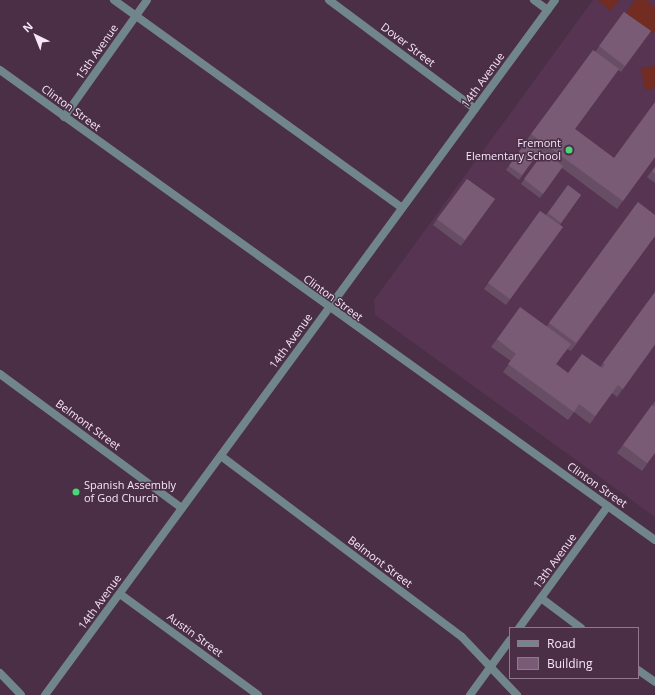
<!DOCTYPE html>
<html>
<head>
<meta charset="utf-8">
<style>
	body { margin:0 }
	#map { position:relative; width:655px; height:695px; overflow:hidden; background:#4a2f47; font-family:"Open Sans",sans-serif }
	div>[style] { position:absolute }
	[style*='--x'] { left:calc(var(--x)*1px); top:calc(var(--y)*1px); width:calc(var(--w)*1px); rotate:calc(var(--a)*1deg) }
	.built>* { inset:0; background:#563452 }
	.green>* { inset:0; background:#722c21 }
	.service>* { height:8px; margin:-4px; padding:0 4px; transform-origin:4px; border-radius:4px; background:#71868a }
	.minor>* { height:8px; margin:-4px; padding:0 4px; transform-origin:4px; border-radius:4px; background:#71868a }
	.tertiary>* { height:8px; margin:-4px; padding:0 4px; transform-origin:4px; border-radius:4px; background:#71868a }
	.wall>* { inset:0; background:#684e65 }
	.building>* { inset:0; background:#795b75 }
	.dots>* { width:11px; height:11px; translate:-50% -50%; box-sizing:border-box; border:2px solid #4a2f47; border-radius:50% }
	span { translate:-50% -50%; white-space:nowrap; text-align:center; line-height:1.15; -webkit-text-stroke:3px #4a2f47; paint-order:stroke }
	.street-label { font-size:11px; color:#f8e6f6 }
	.poi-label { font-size:11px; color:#f8e6f6 }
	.right { translate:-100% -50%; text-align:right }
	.left { translate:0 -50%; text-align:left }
	.legend { position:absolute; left:509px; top:627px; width:130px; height:52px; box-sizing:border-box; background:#4a2f47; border:1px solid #90788d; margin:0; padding:5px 7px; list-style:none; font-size:12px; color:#f8e6f6 }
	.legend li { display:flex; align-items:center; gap:8px; height:20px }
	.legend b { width:20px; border:1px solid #90788d }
	.north { position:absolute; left:16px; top:16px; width:40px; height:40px; -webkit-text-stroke:3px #4a2f47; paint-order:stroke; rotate:317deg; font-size:11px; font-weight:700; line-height:16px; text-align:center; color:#f8e6f6 }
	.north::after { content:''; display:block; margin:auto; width:14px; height:18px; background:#f8e6f6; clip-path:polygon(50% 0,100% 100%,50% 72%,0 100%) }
</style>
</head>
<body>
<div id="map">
	<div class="built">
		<div style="clip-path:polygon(593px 0,655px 0,655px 517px,375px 315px,374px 300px)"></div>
	</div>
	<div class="green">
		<div style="clip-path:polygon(598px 0,619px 0,610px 11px)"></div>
		<div style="clip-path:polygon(635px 0,646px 0,655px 7px,655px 31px,653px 34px,626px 13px)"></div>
		<div style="clip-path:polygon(655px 66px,655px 88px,645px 90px,641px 68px)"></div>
	</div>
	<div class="service">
		<div style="--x:114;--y:0;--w:355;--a:35.8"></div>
		<div style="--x:534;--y:0;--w:17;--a:36"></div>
		<div style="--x:541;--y:598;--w:50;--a:36.9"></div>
		<div style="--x:638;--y:670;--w:21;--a:35"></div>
	</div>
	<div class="minor">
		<div style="--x:329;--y:0;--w:182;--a:36.7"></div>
		<div style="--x:0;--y:70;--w:806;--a:35.66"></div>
		<div style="--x:64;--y:117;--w:143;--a:-54.6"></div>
		<div style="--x:0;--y:374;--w:226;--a:36.4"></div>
		<div style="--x:221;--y:456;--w:301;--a:36.9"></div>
		<div style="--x:462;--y:637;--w:80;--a:46.5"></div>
		<div style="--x:120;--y:594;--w:171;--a:36.2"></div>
		<div style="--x:519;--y:628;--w:151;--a:-53.9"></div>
		<div style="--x:45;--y:695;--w:862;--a:-53.73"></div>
		<div style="--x:470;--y:695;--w:68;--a:-54"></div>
	</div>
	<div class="tertiary">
		<div style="--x:0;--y:673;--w:30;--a:46"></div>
	</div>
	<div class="wall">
		<div style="clip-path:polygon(624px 12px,651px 31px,621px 72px,618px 70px,575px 129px,614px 158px,655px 157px,617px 209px,562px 168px,540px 198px,521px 184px,542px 154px,539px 152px,519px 180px,506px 170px,531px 134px,595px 52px)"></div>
		<div style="clip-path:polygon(655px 167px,655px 183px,647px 177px)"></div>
		<div style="clip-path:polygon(467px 179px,495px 199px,461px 246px,433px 225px)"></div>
		<div style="clip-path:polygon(568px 185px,581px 195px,560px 225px,563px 227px,506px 305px,484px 289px,540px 211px,546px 215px)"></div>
		<div style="clip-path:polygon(638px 202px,655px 236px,571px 351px,567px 349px,556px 364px,568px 373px,600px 367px,655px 292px,655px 345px,617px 397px,612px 393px,590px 424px,574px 412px,568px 420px,503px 372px,511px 361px,491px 347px,497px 339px,547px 326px)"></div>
		<div style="clip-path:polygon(655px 401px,655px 453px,642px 471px,617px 453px)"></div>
	</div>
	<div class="building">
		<div style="clip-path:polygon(624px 12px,651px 31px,625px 66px,599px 46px)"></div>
		<div style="clip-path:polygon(593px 50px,619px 69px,575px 129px,614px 158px,655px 102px,655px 157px,623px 201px,531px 134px)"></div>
		<div style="clip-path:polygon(528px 140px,541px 149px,522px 175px,509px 166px)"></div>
		<div style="clip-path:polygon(544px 152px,563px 166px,543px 194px,524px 179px)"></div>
		<div style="clip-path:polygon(655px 167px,655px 174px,652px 171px)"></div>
		<div style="clip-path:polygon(467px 179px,495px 199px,465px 240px,437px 219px)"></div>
		<div style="clip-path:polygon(568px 185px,581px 195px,561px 223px,548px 213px)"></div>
		<div style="clip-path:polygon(638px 202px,655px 215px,655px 236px,576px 343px,549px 323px)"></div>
		<div style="clip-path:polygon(540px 211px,563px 227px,510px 299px,488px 283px)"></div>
		<div style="clip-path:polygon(655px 292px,655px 344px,623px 389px,618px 385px,595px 416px,579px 404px,574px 412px,508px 364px,516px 354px,497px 339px,520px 307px,571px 344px,556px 364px,568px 373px,582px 354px,602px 368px,605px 364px,603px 363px)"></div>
		<div style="clip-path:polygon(652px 405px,654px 407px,655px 405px,655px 453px,647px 463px,623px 445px)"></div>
	</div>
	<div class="dots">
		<div style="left:569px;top:150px;background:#49d778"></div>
		<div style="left:76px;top:492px;background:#49d778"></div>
	</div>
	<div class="street-label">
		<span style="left:408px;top:45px;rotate:37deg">Dover Street</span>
		<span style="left:97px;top:52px;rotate:-55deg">15th Avenue</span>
		<span style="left:483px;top:80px;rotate:-54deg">14th Avenue</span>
		<span style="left:71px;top:108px;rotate:36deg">Clinton Street</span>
		<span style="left:333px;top:298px;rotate:36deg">Clinton Street</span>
		<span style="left:291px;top:341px;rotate:-54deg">14th Avenue</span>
		<span style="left:88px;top:425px;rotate:36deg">Belmont Street</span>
		<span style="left:597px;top:485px;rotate:35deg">Clinton Street</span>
		<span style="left:555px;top:561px;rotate:-54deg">13th Avenue</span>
		<span style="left:380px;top:562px;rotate:37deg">Belmont Street</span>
		<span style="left:100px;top:602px;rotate:-54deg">14th Avenue</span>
		<span style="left:195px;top:635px;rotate:36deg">Austin Street</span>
	</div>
	<div class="poi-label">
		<span class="right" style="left:561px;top:150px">Fremont<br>Elementary School</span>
		<span class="left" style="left:84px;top:492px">Spanish Assembly<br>of God Church</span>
	</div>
	<ul class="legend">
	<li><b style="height:5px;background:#71868a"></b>Road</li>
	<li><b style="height:11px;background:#795b75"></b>Building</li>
	</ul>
	<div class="north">N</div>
</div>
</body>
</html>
